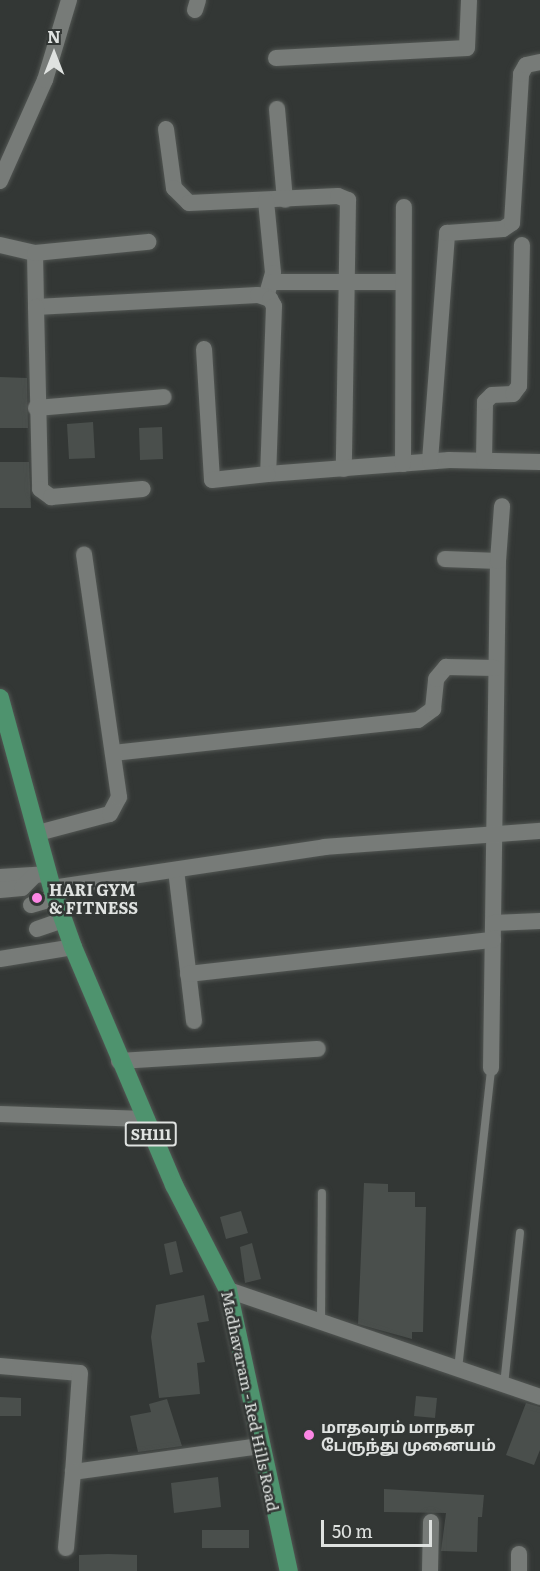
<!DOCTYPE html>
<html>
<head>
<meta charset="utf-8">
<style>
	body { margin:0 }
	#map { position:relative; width:540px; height:1571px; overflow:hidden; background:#333735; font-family:Literata,"Noto Sans Tamil",serif }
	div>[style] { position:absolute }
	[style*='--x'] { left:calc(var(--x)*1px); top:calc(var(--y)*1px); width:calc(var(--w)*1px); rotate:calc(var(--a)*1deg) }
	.building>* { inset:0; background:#4a4f4c }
	.roads { filter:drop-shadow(0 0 2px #525653) drop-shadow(0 0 2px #525653) }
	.lane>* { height:8px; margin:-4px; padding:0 4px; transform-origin:4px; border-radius:4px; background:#777b78 }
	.street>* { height:16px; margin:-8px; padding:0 8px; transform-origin:8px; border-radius:8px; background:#777b78 }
	.primary>* { height:18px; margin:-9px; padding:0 9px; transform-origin:9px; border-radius:9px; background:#4e936e }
	.dots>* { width:16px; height:16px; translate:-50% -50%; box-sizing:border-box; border:3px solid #333735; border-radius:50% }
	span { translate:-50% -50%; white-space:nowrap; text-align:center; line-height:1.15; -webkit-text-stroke:5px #333735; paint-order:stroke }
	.shield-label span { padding:2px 4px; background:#333735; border:2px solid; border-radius:4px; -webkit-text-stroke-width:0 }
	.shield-label { font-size:15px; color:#dfe2e0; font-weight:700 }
	.poi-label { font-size:16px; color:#dfe2e0; font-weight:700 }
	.left { translate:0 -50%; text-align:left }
	.street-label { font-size:16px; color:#dfe2e0 }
	.north { position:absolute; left:24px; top:24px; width:60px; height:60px; -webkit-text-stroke:4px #333735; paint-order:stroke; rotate:0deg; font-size:16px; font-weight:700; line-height:24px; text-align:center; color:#dfe2e0 }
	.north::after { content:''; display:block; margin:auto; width:21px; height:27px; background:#dfe2e0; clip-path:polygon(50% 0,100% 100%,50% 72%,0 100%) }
	.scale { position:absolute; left:321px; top:1520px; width:111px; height:27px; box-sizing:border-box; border:3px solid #dfe2e0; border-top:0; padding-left:8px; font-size:18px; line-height:21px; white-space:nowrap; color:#dfe2e0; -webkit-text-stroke:4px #333735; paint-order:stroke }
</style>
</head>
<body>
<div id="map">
	<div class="building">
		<div style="clip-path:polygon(0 377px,27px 378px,28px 428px,0 428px)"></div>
		<div style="clip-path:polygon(93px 422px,95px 458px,69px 459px,67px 424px)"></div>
		<div style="clip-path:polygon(162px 427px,163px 459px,140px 460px,139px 428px)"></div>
		<div style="clip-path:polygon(0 462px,29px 462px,31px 508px,0 508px)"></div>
		<div style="clip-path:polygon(364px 1183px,388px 1184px,388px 1192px,415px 1192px,415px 1207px,426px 1207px,423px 1332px,412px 1332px,412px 1339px,358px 1324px)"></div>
		<div style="clip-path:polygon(241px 1211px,248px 1233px,226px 1239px,220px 1217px)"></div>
		<div style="clip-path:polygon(176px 1241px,183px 1272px,170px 1275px,164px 1244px)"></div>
		<div style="clip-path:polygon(252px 1243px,261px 1279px,245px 1283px,240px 1247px)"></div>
		<div style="clip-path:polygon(204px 1295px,209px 1321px,197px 1323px,205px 1362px,197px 1363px,200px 1394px,159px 1398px,151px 1337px,156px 1305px)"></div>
		<div style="clip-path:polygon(416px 1396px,437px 1398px,435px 1418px,414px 1416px)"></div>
		<div style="clip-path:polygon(0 1397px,21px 1398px,21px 1416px,0 1416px)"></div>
		<div style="clip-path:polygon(167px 1399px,182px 1446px,138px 1452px,130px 1416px,151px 1412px,149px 1404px)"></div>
		<div style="clip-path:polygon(526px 1403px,540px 1407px,540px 1450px,534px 1465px,506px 1455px)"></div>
		<div style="clip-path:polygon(218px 1477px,221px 1507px,174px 1513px,171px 1483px)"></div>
		<div style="clip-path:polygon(384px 1489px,484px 1495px,482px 1517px,478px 1517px,477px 1552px,441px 1551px,446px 1513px,384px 1512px)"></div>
		<div style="clip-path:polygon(202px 1530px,249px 1530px,249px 1548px,202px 1548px)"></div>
		<div style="clip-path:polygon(108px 1554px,137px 1555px,137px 1571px,79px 1571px,79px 1555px)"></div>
	</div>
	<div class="roads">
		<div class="lane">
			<div style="--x:321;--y:1321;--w:128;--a:-89.6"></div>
			<div style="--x:458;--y:1369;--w:303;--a:-83.7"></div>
			<div style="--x:504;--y:1385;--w:153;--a:-84"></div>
		</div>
		<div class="street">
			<div style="--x:195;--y:10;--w:10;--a:-73"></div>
			<div style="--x:276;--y:58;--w:191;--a:-3"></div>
			<div style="--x:467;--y:48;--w:48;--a:-87.6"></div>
			<div style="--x:277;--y:109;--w:91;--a:85"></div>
			<div style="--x:166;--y:129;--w:60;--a:82.3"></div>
			<div style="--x:174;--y:188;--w:21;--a:45"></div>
			<div style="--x:189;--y:203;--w:149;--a:-2.7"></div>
			<div style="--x:338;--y:196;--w:11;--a:22"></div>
			<div style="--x:348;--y:200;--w:269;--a:90.9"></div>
			<div style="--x:0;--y:181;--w:111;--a:-66"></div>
			<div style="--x:45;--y:80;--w:84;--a:-73.3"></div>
			<div style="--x:266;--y:201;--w:72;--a:84.4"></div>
			<div style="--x:273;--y:273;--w:19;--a:106"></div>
			<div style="--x:0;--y:245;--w:36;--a:13"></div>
			<div style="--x:35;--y:253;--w:54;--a:88.9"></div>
			<div style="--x:36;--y:307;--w:222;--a:-3.1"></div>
			<div style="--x:258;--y:295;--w:13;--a:18"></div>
			<div style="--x:270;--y:299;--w:8;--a:60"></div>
			<div style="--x:274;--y:306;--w:168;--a:92"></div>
			<div style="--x:268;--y:474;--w:182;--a:-4.4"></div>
			<div style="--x:449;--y:460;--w:91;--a:1.3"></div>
			<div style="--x:35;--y:253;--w:114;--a:-5.6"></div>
			<div style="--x:272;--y:282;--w:131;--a:0"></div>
			<div style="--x:36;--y:307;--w:182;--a:88.7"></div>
			<div style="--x:40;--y:489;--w:14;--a:36"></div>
			<div style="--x:51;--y:497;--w:92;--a:-5"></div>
			<div style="--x:204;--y:349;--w:131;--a:86.5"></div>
			<div style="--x:212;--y:480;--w:56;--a:-6.1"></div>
			<div style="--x:36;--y:408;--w:128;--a:-4.9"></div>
			<div style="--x:484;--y:460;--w:58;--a:-89"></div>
			<div style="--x:485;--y:402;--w:10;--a:-45"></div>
			<div style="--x:492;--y:395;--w:21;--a:-3"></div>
			<div style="--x:513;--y:394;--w:10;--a:-53"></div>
			<div style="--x:519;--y:386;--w:141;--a:-88.8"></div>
			<div style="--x:430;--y:461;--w:229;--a:-85.7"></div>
			<div style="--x:447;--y:233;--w:56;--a:-4.1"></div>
			<div style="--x:503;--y:229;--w:11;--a:-34"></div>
			<div style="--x:512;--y:223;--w:149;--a:-86.5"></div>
			<div style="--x:521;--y:74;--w:10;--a:-61"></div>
			<div style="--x:526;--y:65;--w:14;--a:-12"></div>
			<div style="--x:403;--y:464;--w:257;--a:-89.8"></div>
			<div style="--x:445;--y:559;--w:53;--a:2.2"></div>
			<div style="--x:498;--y:561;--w:507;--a:90.79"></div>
			<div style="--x:498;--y:561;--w:55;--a:-85.8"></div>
			<div style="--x:113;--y:753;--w:307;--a:-6.2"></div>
			<div style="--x:418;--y:720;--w:19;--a:-36"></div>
			<div style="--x:433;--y:709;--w:30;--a:-84"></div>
			<div style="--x:436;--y:679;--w:16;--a:-50"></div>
			<div style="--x:446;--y:667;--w:49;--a:1.2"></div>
			<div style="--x:38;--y:833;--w:74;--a:-14.8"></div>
			<div style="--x:110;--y:814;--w:19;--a:-62"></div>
			<div style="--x:119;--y:797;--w:245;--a:-98.2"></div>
			<div style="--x:176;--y:870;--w:152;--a:83.2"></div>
			<div style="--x:0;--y:877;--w:49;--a:-3.5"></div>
			<div style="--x:52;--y:888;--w:276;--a:-8.5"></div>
			<div style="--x:325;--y:847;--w:216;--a:-4.3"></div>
			<div style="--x:0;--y:890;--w:22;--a:-5"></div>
			<div style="--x:22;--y:888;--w:18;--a:-45"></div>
			<div style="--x:31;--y:905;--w:26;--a:-16"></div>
			<div style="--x:493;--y:923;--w:47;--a:-2.4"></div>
			<div style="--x:37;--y:929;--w:28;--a:-19"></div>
			<div style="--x:0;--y:959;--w:74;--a:-9.3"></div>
			<div style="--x:188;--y:974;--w:307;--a:-6.4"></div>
			<div style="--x:119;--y:1061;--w:199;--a:-3.5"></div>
			<div style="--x:0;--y:1114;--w:144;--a:2"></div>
			<div style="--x:228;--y:1290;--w:330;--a:18.9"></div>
			<div style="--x:0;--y:1366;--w:80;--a:5"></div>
			<div style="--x:80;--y:1373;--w:99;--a:94"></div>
			<div style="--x:73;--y:1472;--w:190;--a:-7.9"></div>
			<div style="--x:66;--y:1548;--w:76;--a:-84.7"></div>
			<div style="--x:519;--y:1554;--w:17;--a:90"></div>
			<div style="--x:430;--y:1571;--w:49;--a:-88.8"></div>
		</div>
		<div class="primary">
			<div style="--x:0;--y:698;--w:197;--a:74.7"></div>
			<div style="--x:52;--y:888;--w:63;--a:70.4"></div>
			<div style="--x:73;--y:947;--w:259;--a:67"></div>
			<div style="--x:174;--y:1185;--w:118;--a:62.8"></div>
			<div style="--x:228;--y:1290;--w:288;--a:77.8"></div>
		</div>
	</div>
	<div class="dots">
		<div style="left:37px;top:898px;background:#fc86e4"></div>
		<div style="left:309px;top:1435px;background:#fc86e4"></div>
	</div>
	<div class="shield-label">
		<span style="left:151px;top:1134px">SH111</span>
	</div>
	<div class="poi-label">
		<span class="left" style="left:49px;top:898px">HARI GYM<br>&amp; FITNESS</span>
		<span class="left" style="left:321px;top:1435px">மாதவரம் மாநகர<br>பேருந்து முனையம்</span>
	</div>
	<div class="street-label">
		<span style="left:251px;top:1401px;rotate:78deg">Madhavaram - Red Hills Road</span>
	</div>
	<div class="north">N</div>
	<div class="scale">50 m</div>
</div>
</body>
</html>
